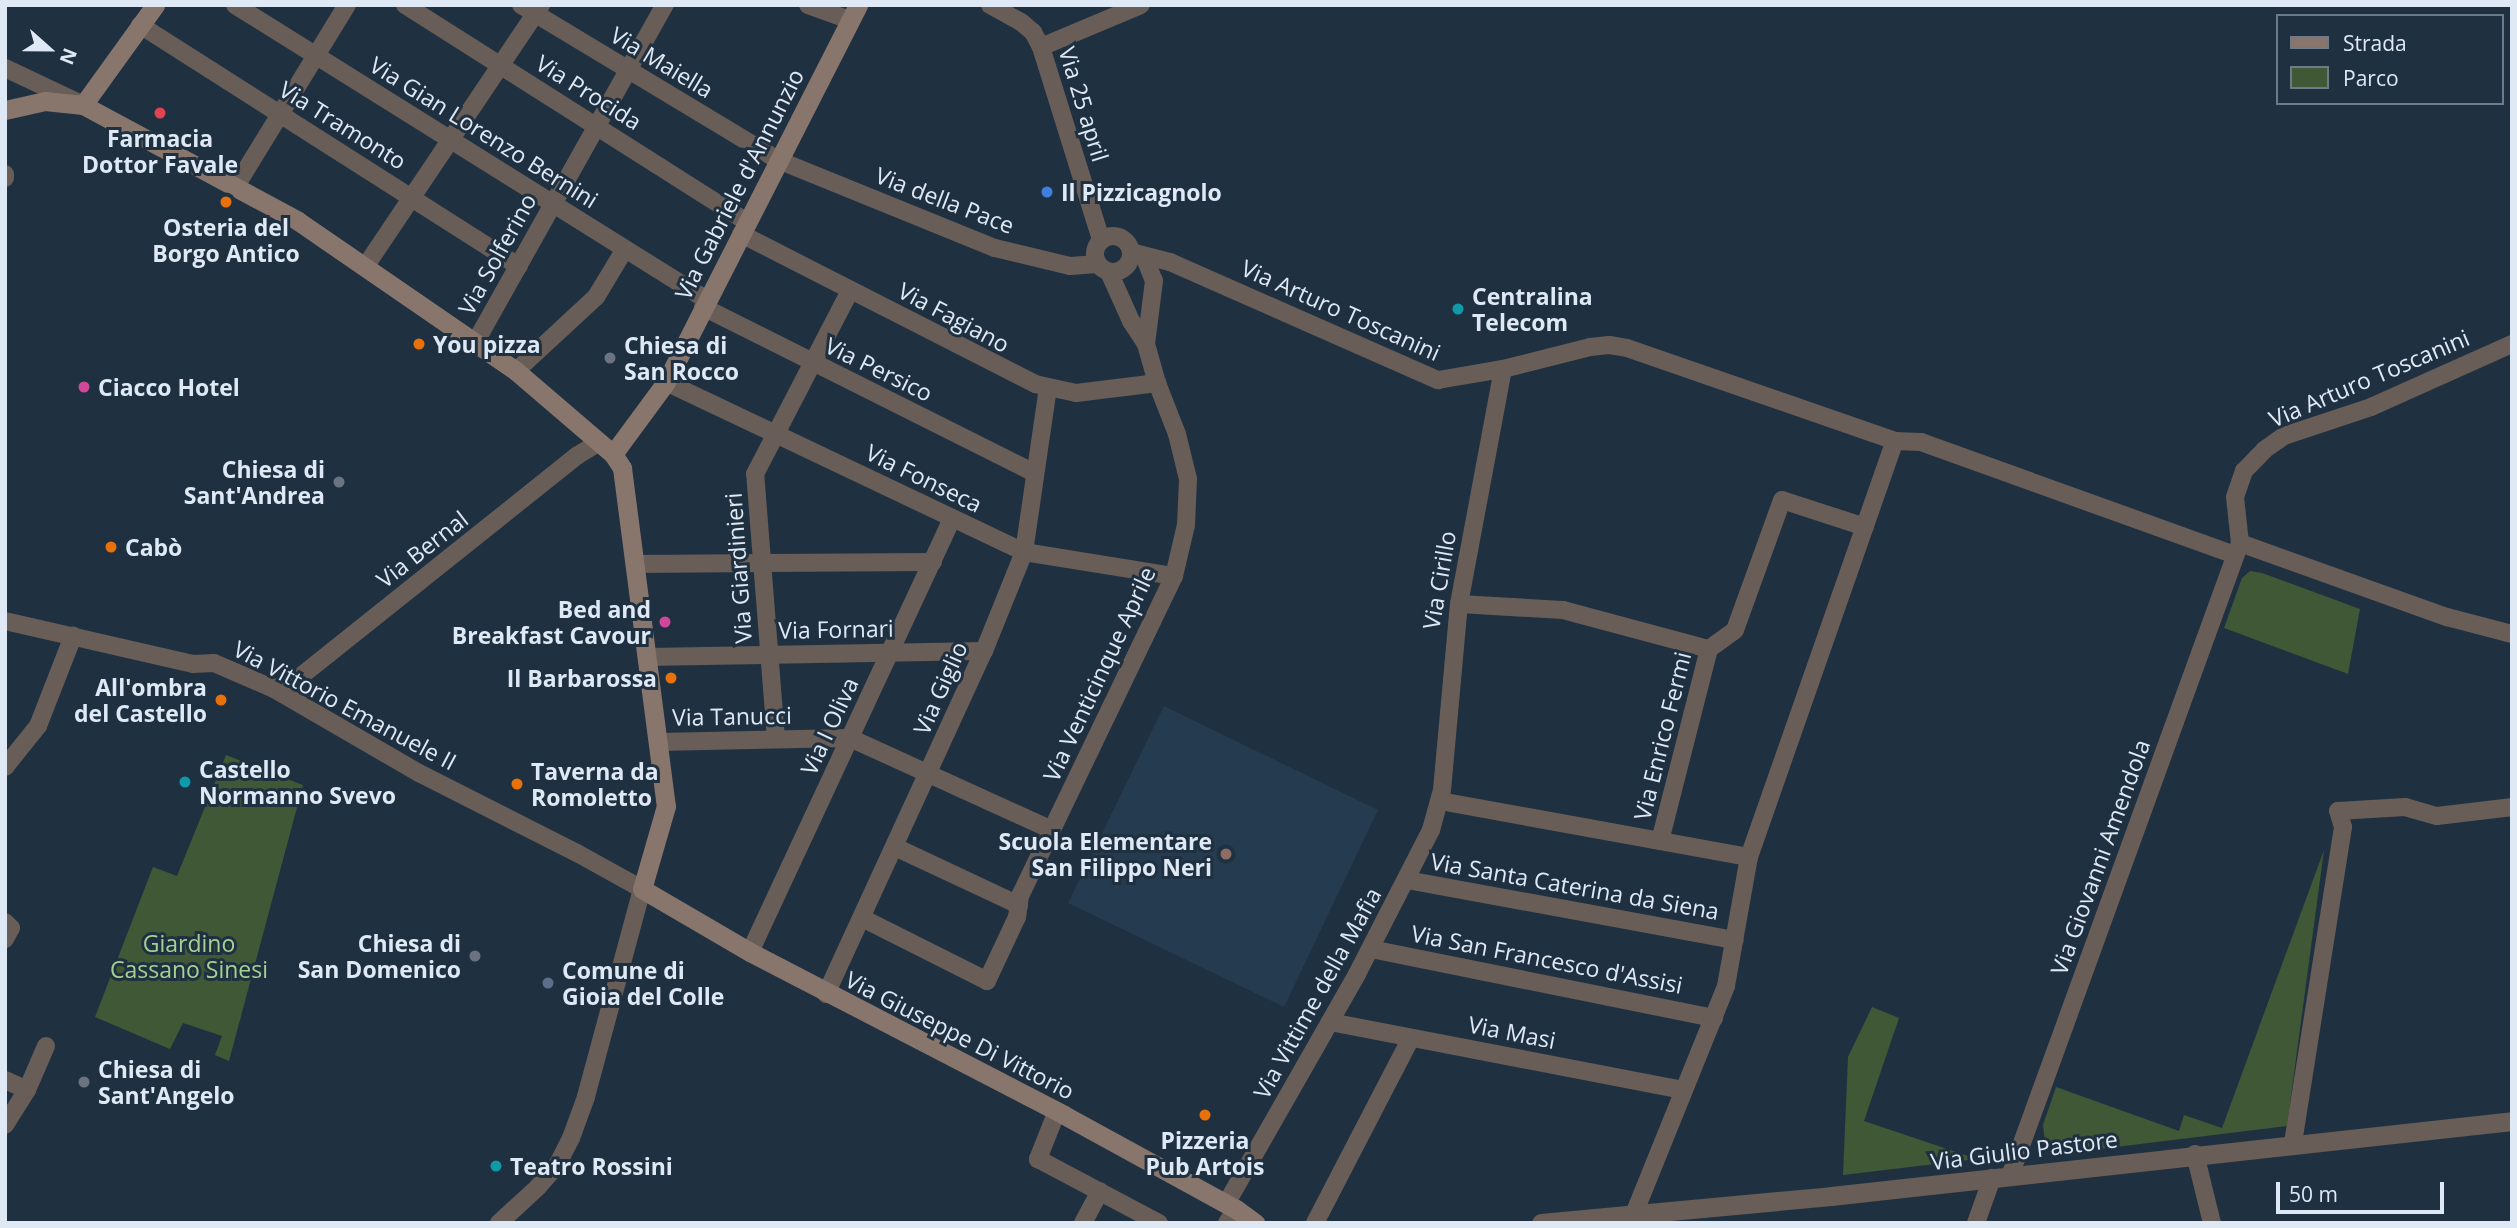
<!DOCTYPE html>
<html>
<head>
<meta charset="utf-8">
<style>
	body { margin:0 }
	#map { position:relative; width:2517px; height:1228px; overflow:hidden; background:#1f3041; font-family:"Open Sans",sans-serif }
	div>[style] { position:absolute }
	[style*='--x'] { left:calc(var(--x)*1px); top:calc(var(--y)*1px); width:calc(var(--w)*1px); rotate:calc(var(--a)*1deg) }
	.built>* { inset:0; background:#253b50 }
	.green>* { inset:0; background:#405836 }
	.minor>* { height:18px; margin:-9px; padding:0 9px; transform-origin:9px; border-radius:9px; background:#685d57 }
	.minor>.ring { margin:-9px; padding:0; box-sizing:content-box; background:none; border:18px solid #685d57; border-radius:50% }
	.tertiary>* { height:19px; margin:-9.5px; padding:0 9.5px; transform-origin:9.5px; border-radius:9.5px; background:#685d57 }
	.secondary>* { height:19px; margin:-9.5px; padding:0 9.5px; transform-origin:9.5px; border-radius:9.5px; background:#88766d }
	.dots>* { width:19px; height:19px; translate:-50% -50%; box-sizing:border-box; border:4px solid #1f3041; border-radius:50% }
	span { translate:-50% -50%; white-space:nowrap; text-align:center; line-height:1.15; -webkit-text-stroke:6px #1f3041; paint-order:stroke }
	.street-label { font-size:23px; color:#dfe9f5 }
	.poi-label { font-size:23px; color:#dfe9f5; font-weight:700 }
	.left { translate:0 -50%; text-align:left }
	.right { translate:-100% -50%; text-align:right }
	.park-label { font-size:23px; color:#a5d192 }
	.frame { position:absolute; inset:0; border:7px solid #dfe9f5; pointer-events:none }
	.legend { position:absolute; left:2276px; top:14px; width:228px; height:91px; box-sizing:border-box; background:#1f3041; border:2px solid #6c7a89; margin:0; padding:9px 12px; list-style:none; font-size:21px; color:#dfe9f5 }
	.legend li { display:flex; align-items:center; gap:14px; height:35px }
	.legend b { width:35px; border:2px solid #6c7a89 }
	.north { position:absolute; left:14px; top:14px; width:70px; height:70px; -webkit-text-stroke:5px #1f3041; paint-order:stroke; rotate:111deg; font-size:19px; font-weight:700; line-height:28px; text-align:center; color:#dfe9f5 }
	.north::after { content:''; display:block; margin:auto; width:24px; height:32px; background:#dfe9f5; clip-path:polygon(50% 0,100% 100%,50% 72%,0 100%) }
	.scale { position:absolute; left:2276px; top:1182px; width:168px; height:32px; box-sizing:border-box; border:4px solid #dfe9f5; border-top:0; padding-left:9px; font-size:21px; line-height:24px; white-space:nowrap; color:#dfe9f5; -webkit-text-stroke:5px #1f3041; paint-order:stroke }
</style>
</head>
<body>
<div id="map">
	<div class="built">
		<div style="clip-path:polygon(1164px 706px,1378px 810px,1284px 1007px,1068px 903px)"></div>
	</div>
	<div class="green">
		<div style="clip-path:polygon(2250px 571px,2262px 573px,2360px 609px,2348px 674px,2224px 628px,2242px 578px)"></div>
		<div style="clip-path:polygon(226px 755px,303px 785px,229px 1061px,215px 1055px,222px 1036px,183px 1023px,170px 1049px,95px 1017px,153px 867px,177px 876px)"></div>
		<div style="clip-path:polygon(2324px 850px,2287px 1126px,2067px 1153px,2055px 1150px,2045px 1142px,2043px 1125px,2056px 1087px,2179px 1131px,2184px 1115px,2222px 1128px)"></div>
		<div style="clip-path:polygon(1872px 1007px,1899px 1018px,1864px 1121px,1977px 1159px,1843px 1175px,1848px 1057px)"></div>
	</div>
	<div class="minor">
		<div style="--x:235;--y:5;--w:557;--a:32.01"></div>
		<div style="--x:405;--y:5;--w:405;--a:32.4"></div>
		<div style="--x:521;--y:5;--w:300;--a:31.1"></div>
		<div style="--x:778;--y:160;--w:234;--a:22.1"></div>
		<div style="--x:995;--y:248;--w:77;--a:13.5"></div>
		<div style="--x:1070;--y:266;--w:28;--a:-4"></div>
		<div style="--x:808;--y:5;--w:45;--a:19.7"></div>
		<div style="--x:990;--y:5;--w:35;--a:29"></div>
		<div style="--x:1021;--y:22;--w:16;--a:40"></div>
		<div style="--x:1033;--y:32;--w:17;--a:62"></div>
		<div style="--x:1041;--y:47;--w:202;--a:72.7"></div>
		<div style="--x:140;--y:25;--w:449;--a:32.5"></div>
		<div style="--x:1041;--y:47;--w:108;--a:-22.8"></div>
		<div style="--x:5;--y:68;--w:80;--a:25.3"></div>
		<div style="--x:5;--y:174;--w:4;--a:90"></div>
		<div style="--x:236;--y:186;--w:212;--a:-58.5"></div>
		<div style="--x:741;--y:234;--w:330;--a:27"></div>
		<div style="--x:1035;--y:384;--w:42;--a:12.4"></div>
		<div style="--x:1076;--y:393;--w:82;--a:-7"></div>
		<div class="ring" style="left:1095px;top:236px;width:18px;height:18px"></div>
		<div style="--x:1131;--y:252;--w:40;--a:14.4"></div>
		<div style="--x:1170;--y:262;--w:293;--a:23.8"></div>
		<div style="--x:1438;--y:380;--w:66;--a:-9.6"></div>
		<div style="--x:1503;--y:369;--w:90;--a:-14.2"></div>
		<div style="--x:1590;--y:347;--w:19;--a:-6"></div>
		<div style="--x:1609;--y:345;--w:18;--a:9"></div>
		<div style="--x:1627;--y:348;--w:284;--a:19.1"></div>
		<div style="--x:1895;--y:441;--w:26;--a:2"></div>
		<div style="--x:1921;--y:442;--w:334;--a:19.8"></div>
		<div style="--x:365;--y:267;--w:316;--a:-56.1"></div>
		<div style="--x:1109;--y:272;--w:54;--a:65.8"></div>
		<div style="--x:1131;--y:321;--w:27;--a:57"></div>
		<div style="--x:1146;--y:344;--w:64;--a:-82.8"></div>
		<div style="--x:1154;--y:281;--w:27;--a:-112"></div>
		<div style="--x:703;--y:307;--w:370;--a:26.6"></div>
		<div style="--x:475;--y:343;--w:388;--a:-60.7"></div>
		<div style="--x:516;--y:371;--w:109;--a:-42.8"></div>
		<div style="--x:596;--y:297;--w:56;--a:-58.9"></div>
		<div style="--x:666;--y:382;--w:396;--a:25.4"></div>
		<div style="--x:1024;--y:552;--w:152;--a:9.1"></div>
		<div style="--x:2240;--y:543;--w:220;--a:19.7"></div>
		<div style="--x:2447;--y:617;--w:67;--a:14.7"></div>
		<div style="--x:635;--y:564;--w:298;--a:-0.4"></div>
		<div style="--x:1459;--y:604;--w:104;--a:3.3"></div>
		<div style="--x:1563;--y:610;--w:151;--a:15"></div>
		<div style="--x:5;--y:621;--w:193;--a:12.9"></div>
		<div style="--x:193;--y:664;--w:21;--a:-3"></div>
		<div style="--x:214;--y:663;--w:65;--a:23.4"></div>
		<div style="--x:274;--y:689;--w:168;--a:30.1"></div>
		<div style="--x:419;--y:773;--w:177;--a:26.9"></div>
		<div style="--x:577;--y:853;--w:74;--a:29"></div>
		<div style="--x:642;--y:889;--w:215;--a:105.1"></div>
		<div style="--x:586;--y:1097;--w:44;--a:110.1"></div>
		<div style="--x:571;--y:1138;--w:30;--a:117"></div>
		<div style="--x:557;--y:1165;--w:30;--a:131"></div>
		<div style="--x:537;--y:1188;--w:52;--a:137.4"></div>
		<div style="--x:647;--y:657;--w:337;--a:-1"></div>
		<div style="--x:274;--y:689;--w:30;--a:-26"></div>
		<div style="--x:301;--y:676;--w:354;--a:-38.6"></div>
		<div style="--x:578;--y:455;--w:23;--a:-31"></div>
		<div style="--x:776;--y:739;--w:266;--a:-94.5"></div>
		<div style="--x:755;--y:474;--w:206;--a:-62.6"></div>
		<div style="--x:658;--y:742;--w:192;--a:-1.2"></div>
		<div style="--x:850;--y:738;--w:222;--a:24.5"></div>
		<div style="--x:5;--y:767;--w:53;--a:-51.2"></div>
		<div style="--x:38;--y:726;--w:97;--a:-68.7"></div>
		<div style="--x:1440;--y:801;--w:314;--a:10.3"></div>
		<div style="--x:1660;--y:841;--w:198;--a:-75.7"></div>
		<div style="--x:1709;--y:649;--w:32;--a:-36"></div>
		<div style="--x:1735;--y:630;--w:138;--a:-70.1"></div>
		<div style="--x:1782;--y:500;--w:87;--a:18"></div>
		<div style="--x:895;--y:847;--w:137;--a:25.1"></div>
		<div style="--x:1407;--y:880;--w:333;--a:10.4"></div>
		<div style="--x:862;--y:918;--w:140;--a:26.7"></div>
		<div style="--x:987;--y:981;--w:71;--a:-64.9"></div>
		<div style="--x:1017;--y:917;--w:21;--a:-82"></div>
		<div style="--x:1020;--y:896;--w:355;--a:-64.3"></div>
		<div style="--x:1174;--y:576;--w:52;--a:-76.8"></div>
		<div style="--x:1186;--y:525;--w:46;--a:-87.5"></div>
		<div style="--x:1188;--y:479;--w:46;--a:-103.7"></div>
		<div style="--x:1177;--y:434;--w:55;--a:-111.4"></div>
		<div style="--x:1157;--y:383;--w:41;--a:-105.8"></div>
		<div style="--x:5;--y:922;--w:8;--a:45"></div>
		<div style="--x:11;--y:928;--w:13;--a:119"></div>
		<div style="--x:1371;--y:949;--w:350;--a:11.4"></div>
		<div style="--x:750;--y:952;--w:478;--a:-65"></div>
		<div style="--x:826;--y:994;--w:378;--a:-65.3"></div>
		<div style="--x:984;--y:651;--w:107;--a:-68"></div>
		<div style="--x:1024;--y:552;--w:166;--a:-81.7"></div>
		<div style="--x:1330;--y:1022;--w:360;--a:10.9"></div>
		<div style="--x:5;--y:1080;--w:24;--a:24"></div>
		<div style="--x:1057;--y:1111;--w:52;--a:111.6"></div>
		<div style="--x:1038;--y:1159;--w:137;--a:27.9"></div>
		<div style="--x:5;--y:1125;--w:41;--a:-57.8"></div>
		<div style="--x:27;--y:1090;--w:48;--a:-66.6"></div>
		<div style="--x:2293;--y:1143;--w:320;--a:-81"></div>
		<div style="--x:2343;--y:827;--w:17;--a:-107"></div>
		<div style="--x:2338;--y:811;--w:67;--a:-3.4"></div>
		<div style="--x:2405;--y:807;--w:33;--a:16"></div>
		<div style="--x:2437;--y:816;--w:76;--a:-6.8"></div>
		<div style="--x:2195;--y:1154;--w:71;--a:76.2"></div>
		<div style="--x:2010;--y:1176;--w:673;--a:-70.03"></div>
		<div style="--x:2240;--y:543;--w:46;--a:-96.2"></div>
		<div style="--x:2235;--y:497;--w:28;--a:-71"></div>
		<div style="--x:2244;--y:471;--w:29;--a:-46"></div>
		<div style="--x:2264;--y:450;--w:24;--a:-35"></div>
		<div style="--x:2284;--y:436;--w:92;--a:-18.4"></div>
		<div style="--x:2371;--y:407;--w:154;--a:-24.1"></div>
		<div style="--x:1226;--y:1204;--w:265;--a:-60.3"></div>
		<div style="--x:1357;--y:974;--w:162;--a:-62.8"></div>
		<div style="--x:1431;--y:830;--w:41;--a:-74.6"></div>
		<div style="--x:1442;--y:790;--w:187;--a:-84.8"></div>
		<div style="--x:1459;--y:604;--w:239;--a:-79.4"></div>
		<div style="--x:1634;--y:1214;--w:246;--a:-68"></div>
		<div style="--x:1726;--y:986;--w:131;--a:-79.9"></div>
		<div style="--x:1749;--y:857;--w:441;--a:-70.7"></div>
		<div style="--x:1083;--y:1223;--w:36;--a:-62"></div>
		<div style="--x:1227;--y:1223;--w:17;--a:-57"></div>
		<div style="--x:1315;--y:1223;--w:208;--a:-62.6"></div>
		<div style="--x:1976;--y:1223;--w:48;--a:-70.4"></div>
	</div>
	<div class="tertiary">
		<div style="--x:1541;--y:1223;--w:291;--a:-5.3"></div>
		<div style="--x:1831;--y:1196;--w:685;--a:-6.28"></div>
	</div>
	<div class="secondary">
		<div style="--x:83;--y:105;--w:123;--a:-54.2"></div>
		<div style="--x:5;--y:110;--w:41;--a:-12.7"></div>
		<div style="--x:45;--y:101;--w:38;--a:6"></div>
		<div style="--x:83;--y:105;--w:244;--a:28.3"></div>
		<div style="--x:298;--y:221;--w:265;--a:34.5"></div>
		<div style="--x:516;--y:371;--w:128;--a:40.6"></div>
		<div style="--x:613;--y:454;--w:17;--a:57"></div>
		<div style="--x:622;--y:468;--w:341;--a:82.6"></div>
		<div style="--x:666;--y:806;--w:86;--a:106.1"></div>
		<div style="--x:642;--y:889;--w:125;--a:30.3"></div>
		<div style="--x:750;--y:952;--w:354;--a:27.4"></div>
		<div style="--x:1064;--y:1115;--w:196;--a:28.7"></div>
		<div style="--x:1236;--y:1209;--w:24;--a:36"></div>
		<div style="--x:613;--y:454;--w:89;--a:-53.6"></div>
		<div style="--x:666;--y:382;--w:423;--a:-63"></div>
	</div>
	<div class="dots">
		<div style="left:160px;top:113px;background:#e0444e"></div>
		<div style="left:1047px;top:192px;background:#3f7fe0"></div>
		<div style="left:226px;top:202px;background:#e8710a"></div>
		<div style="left:1458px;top:309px;background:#0f9aa8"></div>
		<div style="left:419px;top:344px;background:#e8710a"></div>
		<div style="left:610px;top:358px;background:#6b7280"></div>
		<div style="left:84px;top:387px;background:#d1479c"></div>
		<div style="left:339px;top:482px;background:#6b7280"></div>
		<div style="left:111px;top:547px;background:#e8710a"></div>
		<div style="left:665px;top:622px;background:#d1479c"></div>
		<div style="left:671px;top:678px;background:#e8710a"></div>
		<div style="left:221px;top:700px;background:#e8710a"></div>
		<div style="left:185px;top:782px;background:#0f9aa8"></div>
		<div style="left:517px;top:784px;background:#e8710a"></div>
		<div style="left:1226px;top:854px;background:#8d6e63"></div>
		<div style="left:475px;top:956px;background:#6b7280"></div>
		<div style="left:548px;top:983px;background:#5c6f8a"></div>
		<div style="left:84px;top:1082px;background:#6b7280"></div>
		<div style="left:1205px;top:1115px;background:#e8710a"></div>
		<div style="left:496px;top:1166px;background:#0f9aa8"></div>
	</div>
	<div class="street-label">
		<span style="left:662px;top:62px;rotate:31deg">Via Maiella</span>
		<span style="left:589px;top:92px;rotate:32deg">Via Procida</span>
		<span style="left:1084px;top:104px;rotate:73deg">Via 25 april</span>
		<span style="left:343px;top:125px;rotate:32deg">Via Tramonto</span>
		<span style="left:484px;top:132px;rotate:32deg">Via Gian Lorenzo Bernini</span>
		<span style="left:739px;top:184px;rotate:-63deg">Via Gabriele d'Annunzio</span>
		<span style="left:945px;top:200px;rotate:21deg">Via della Pace</span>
		<span style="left:497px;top:254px;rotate:-61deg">Via Solferino</span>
		<span style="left:1341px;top:310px;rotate:24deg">Via Arturo Toscanini</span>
		<span style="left:954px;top:317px;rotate:28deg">Via Fagiano</span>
		<span style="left:879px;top:369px;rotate:26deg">Via Persico</span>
		<span style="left:2369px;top:378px;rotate:-23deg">Via Arturo Toscanini</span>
		<span style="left:924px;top:478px;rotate:26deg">Via Fonseca</span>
		<span style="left:422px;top:549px;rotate:-38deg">Via Bernal</span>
		<span style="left:738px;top:568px;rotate:-94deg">Via Giardinieri</span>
		<span style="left:1439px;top:580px;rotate:-80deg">Via Cirillo</span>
		<span style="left:836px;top:629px;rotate:-1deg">Via Fornari</span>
		<span style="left:1099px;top:674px;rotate:-65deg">Via Venticinque Aprile</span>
		<span style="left:940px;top:688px;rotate:-66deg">Via Giglio</span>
		<span style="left:345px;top:705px;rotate:28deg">Via Vittorio Emanuele II</span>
		<span style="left:732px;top:716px;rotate:-1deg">Via Tanucci</span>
		<span style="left:829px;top:726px;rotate:-65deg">Via I Oliva</span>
		<span style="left:1662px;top:736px;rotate:-76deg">Via Enrico Fermi</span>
		<span style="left:2100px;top:857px;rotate:-70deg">Via Giovanni Amendola</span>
		<span style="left:1575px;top:886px;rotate:10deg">Via Santa Caterina da Siena</span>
		<span style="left:1547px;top:959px;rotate:11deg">Via San Francesco d'Assisi</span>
		<span style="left:1317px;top:993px;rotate:-61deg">Via Vittime della Mafia</span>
		<span style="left:1512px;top:1032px;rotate:11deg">Via Masi</span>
		<span style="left:960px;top:1035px;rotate:27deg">Via Giuseppe Di Vittorio</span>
		<span style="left:2024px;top:1150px;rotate:-7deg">Via Giulio Pastore</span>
	</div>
	<div class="poi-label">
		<span style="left:160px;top:151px">Farmacia<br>Dottor Favale</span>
		<span class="left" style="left:1061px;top:192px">Il Pizzicagnolo</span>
		<span style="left:226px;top:240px">Osteria del<br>Borgo Antico</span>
		<span class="left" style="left:1472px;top:309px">Centralina<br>Telecom</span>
		<span class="left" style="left:433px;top:344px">You pizza</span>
		<span class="left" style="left:624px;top:358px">Chiesa di<br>San Rocco</span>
		<span class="left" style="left:98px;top:387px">Ciacco Hotel</span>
		<span class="right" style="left:325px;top:482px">Chiesa di<br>Sant'Andrea</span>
		<span class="left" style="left:125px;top:547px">Cabò</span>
		<span class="right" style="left:651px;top:622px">Bed and<br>Breakfast Cavour</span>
		<span class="right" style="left:657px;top:678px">Il Barbarossa</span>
		<span class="right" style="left:207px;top:700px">All'ombra<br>del Castello</span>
		<span class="left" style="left:199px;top:782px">Castello<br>Normanno Svevo</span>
		<span class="left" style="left:531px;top:784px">Taverna da<br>Romoletto</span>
		<span class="right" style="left:1212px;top:854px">Scuola Elementare<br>San Filippo Neri</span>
		<span class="right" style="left:461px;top:956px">Chiesa di<br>San Domenico</span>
		<span class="left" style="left:562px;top:983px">Comune di<br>Gioia del Colle</span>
		<span class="left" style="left:98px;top:1082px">Chiesa di<br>Sant'Angelo</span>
		<span style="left:1205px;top:1153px">Pizzeria<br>Pub Artois</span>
		<span class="left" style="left:510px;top:1166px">Teatro Rossini</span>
	</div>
	<div class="park-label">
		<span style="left:189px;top:956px">Giardino<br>Cassano Sinesi</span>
	</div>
	<div class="frame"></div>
	<ul class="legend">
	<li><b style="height:9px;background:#88766d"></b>Strada</li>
	<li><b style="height:19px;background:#405836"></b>Parco</li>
	</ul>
	<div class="north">N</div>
	<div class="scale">50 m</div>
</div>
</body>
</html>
